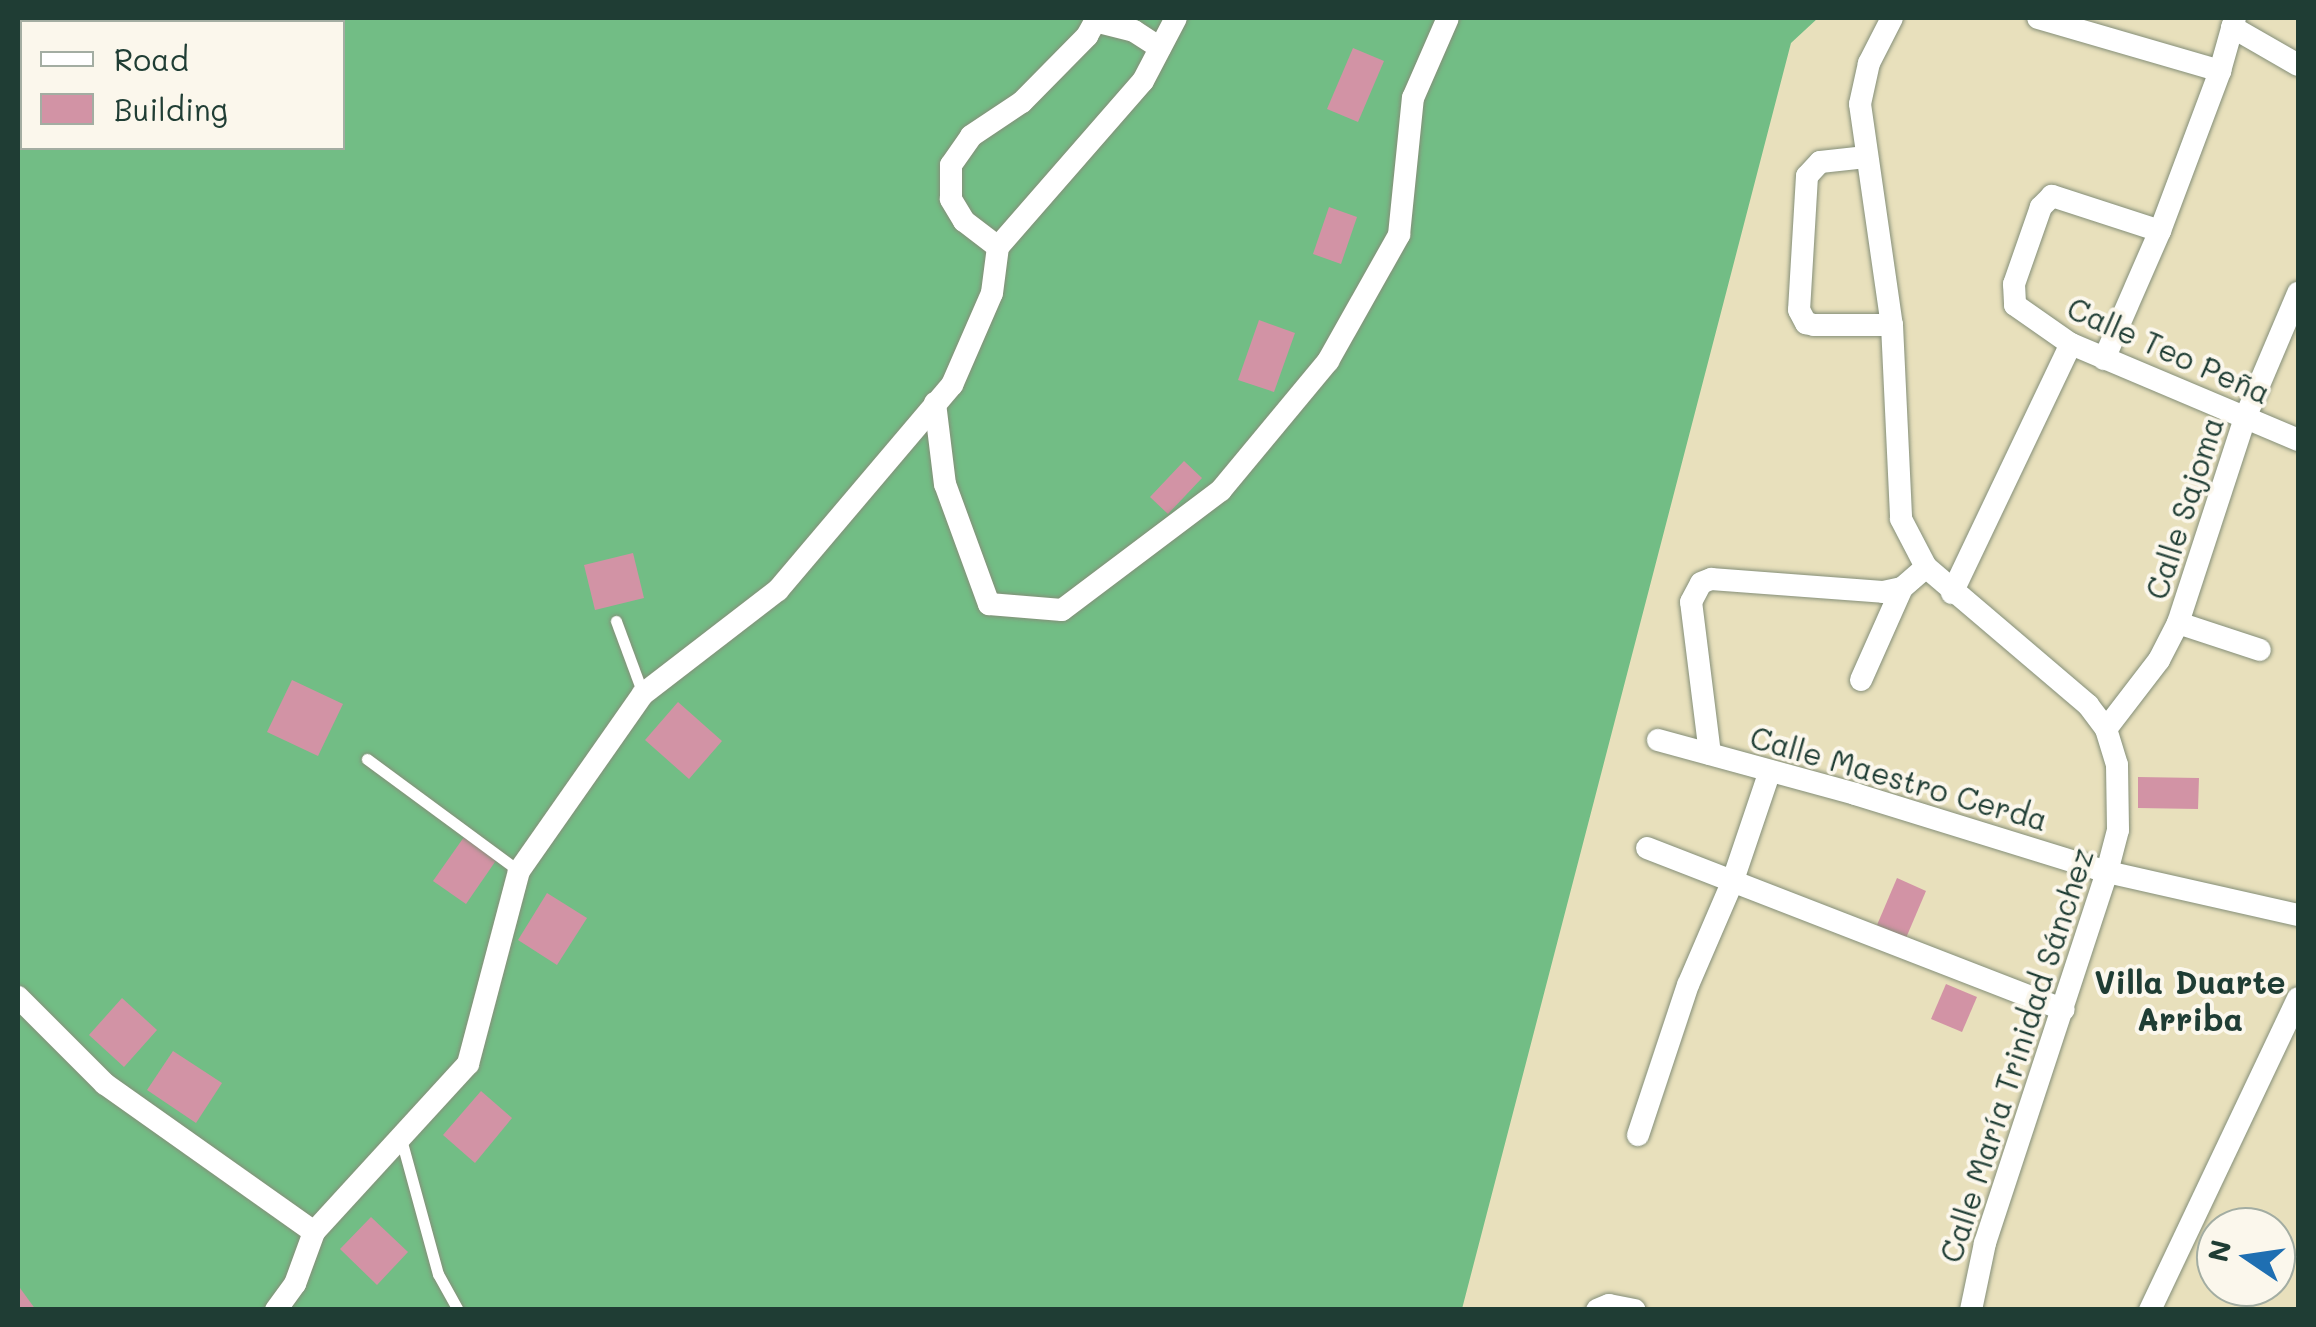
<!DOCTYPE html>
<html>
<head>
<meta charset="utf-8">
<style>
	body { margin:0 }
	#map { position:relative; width:2316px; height:1327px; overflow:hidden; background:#e8e0bc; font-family:Mali,sans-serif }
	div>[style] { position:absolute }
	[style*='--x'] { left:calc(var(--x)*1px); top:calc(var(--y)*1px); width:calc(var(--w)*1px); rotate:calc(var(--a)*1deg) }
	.forest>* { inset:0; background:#72bd85 }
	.building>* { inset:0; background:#d293a5 }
	.roads { filter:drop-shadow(0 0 2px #848e78) drop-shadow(0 0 2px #848e78) }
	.service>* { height:11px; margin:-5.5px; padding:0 5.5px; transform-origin:5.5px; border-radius:5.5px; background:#fff }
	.minor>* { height:22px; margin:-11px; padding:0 11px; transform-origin:11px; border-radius:11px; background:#fff }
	span { translate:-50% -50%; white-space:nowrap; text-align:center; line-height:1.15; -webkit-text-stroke:8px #fbf7ec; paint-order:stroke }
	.street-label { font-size:30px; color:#1f3d34 }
	.neighbourhood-label { font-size:32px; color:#1f3d34; font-weight:700 }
	.frame { position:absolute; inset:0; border:20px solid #1f3d34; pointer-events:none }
	.legend { position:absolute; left:20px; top:20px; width:325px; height:130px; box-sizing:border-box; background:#fbf7ec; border:2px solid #a3ada2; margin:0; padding:12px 18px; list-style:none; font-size:30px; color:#1f3d34 }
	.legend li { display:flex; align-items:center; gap:20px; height:50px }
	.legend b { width:50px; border:2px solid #a3ada2 }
	.north { position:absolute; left:2196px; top:1207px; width:100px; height:100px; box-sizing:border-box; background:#fbf7ec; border:2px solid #a3ada2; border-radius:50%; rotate:283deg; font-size:28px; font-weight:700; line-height:40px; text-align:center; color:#1f3d34 }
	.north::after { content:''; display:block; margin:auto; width:35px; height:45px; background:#1f6fb2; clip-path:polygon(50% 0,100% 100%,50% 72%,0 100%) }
</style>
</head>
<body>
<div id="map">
	<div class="forest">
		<div style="clip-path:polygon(evenodd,18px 18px,1818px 18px,1791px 43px,1462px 1309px,18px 1309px,18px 18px,22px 22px,342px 22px,342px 148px,22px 148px,22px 22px)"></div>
	</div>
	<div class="building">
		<div style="clip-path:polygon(1353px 48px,1384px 61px,1358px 122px,1327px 109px)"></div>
		<div style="clip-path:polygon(1329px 207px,1357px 217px,1341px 264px,1313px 254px)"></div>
		<div style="clip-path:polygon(1259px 320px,1295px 333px,1274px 392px,1238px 380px)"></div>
		<div style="clip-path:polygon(1184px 461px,1202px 478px,1168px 514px,1150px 497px)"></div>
		<div style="clip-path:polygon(633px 553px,644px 598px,595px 610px,584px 565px)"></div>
		<div style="clip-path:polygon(292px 680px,343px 704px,318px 756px,267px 732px)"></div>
		<div style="clip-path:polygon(678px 702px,722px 741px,689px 779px,645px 740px)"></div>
		<div style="clip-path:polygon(2138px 777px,2199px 778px,2198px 809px,2138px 808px)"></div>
		<div style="clip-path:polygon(464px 837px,497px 859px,466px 904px,433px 881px)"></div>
		<div style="clip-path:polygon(1897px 878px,1926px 891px,1906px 938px,1877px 925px)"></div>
		<div style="clip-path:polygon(547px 893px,587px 918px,557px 965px,518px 940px)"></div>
		<div style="clip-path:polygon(1946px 984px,1977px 997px,1962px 1032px,1931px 1019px)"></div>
		<div style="clip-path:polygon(122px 998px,157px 1030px,124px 1067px,89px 1035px)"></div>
		<div style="clip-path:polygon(173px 1051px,222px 1083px,196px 1123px,147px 1090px)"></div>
		<div style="clip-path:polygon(481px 1091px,512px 1118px,475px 1163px,443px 1135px)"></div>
		<div style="clip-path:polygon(371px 1217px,408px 1252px,377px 1285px,340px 1249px)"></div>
		<div style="clip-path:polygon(20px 1288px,36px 1310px,18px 1310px)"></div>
	</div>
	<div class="roads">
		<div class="service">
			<div style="--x:616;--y:621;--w:78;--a:69.7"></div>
			<div style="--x:367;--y:759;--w:189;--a:36.4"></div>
			<div style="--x:401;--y:1139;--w:140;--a:74.7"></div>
			<div style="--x:438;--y:1274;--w:41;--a:60.9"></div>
		</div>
		<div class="minor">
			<div style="--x:1892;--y:18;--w:51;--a:117.1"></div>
			<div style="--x:1869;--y:63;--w:42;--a:102.4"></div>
			<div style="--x:1860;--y:104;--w:223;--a:81.8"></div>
			<div style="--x:1892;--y:325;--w:194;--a:87.3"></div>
			<div style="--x:1901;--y:519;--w:54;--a:62.5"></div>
			<div style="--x:1926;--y:567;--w:213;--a:40.4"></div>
			<div style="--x:2088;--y:705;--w:30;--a:53"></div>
			<div style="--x:2106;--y:729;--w:38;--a:73"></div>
			<div style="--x:2117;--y:765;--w:65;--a:89.1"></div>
			<div style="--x:2118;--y:830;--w:43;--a:104.7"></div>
			<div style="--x:2107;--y:872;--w:391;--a:108.2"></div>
			<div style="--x:1985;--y:1243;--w:68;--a:101.8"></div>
			<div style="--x:2038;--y:18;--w:190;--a:16.2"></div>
			<div style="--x:1095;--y:21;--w:40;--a:14.4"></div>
			<div style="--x:1134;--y:31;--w:31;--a:33"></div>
			<div style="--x:2232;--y:27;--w:76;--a:29.9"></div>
			<div style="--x:1866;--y:157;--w:46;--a:173.8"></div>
			<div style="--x:1820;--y:162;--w:19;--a:133"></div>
			<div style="--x:1807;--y:176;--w:134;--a:93.4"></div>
			<div style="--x:1799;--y:310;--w:15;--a:62"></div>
			<div style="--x:1806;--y:323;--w:8;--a:14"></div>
			<div style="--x:1814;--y:325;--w:78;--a:0"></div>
			<div style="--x:2160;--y:231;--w:114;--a:-162"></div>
			<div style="--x:2052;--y:196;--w:16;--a:135"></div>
			<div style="--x:2041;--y:207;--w:82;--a:109.3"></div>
			<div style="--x:2014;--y:284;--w:21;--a:87"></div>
			<div style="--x:2015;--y:305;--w:68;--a:34.9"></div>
			<div style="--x:2071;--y:344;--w:246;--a:22.9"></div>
			<div style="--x:998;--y:247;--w:220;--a:-48.9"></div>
			<div style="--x:1143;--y:81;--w:71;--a:-62.4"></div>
			<div style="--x:2104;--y:359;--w:140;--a:-66.4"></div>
			<div style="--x:2160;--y:231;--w:171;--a:-69.4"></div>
			<div style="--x:2220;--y:71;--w:55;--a:-74.2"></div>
			<div style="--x:935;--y:403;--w:82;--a:83"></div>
			<div style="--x:945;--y:484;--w:128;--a:69.9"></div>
			<div style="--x:989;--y:604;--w:73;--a:4.7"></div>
			<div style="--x:1062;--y:610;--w:199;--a:-37"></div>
			<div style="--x:1221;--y:490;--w:168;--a:-50.3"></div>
			<div style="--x:1328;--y:361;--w:145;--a:-60.6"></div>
			<div style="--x:1399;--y:235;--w:138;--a:-84.2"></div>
			<div style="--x:1413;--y:98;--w:87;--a:-66.4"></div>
			<div style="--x:1952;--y:593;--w:276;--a:-64.5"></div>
			<div style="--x:2178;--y:623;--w:86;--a:18.2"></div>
			<div style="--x:1861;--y:680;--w:101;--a:-66"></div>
			<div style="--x:2106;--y:729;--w:87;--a:-52.5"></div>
			<div style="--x:2159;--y:660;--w:42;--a:-62.8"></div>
			<div style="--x:2178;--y:623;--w:216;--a:-71.9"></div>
			<div style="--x:2245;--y:418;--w:136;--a:-67"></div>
			<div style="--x:1658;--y:740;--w:204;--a:15.3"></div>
			<div style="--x:1855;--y:794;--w:264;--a:17.2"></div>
			<div style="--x:2107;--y:872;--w:196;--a:12.7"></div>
			<div style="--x:1710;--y:754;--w:153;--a:-97.1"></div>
			<div style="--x:1691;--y:602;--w:21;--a:-62"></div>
			<div style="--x:1701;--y:583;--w:11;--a:-22"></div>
			<div style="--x:1711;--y:579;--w:172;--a:4.3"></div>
			<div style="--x:1883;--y:592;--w:19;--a:-12"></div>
			<div style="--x:1902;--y:588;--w:32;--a:-41"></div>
			<div style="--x:1647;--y:848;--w:447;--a:21.2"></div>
			<div style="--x:18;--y:997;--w:123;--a:45"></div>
			<div style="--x:105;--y:1084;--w:256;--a:35.3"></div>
			<div style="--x:1638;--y:1135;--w:158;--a:-71.6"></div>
			<div style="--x:1688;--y:985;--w:111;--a:-66.7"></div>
			<div style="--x:1732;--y:883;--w:118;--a:-71.3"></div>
			<div style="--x:276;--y:1310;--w:32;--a:-54"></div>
			<div style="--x:295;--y:1284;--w:55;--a:-69.9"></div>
			<div style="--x:314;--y:1232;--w:228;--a:-47.5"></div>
			<div style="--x:468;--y:1064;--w:200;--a:-75.2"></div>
			<div style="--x:519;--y:871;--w:216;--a:-55"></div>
			<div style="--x:643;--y:694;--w:170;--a:-37.6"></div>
			<div style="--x:778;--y:590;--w:269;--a:-49.7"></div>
			<div style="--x:952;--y:385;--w:100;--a:-66.5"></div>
			<div style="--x:992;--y:293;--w:46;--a:-82.6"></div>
			<div style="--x:998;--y:247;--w:43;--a:-142.6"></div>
			<div style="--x:964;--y:221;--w:26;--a:-121"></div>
			<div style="--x:951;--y:199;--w:34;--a:-90"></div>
			<div style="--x:951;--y:165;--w:35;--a:-55"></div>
			<div style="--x:971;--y:136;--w:61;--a:-33.7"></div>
			<div style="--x:1022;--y:102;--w:93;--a:-45.4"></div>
			<div style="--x:1087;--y:36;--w:21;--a:-61"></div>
			<div style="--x:1597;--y:1310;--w:13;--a:-23"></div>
			<div style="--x:1609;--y:1305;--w:26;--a:11"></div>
			<div style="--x:2150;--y:1310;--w:345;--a:-64.6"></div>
		</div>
	</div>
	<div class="street-label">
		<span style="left:2169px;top:350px;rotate:24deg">Calle Teo Peña</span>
		<span style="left:2184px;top:508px;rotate:-72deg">Calle Sajoma</span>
		<span style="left:1899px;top:778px;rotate:16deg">Calle Maestro Cerda</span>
		<span style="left:2016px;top:1055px;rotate:-72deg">Calle María Trinidad Sánchez</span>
	</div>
	<div class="neighbourhood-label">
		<span style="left:2190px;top:1000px">Villa Duarte<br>Arriba</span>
	</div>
	<div class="frame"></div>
	<ul class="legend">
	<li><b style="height:12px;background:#fff"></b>Road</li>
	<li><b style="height:28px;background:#d293a5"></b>Building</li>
	</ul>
	<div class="north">N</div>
</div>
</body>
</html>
